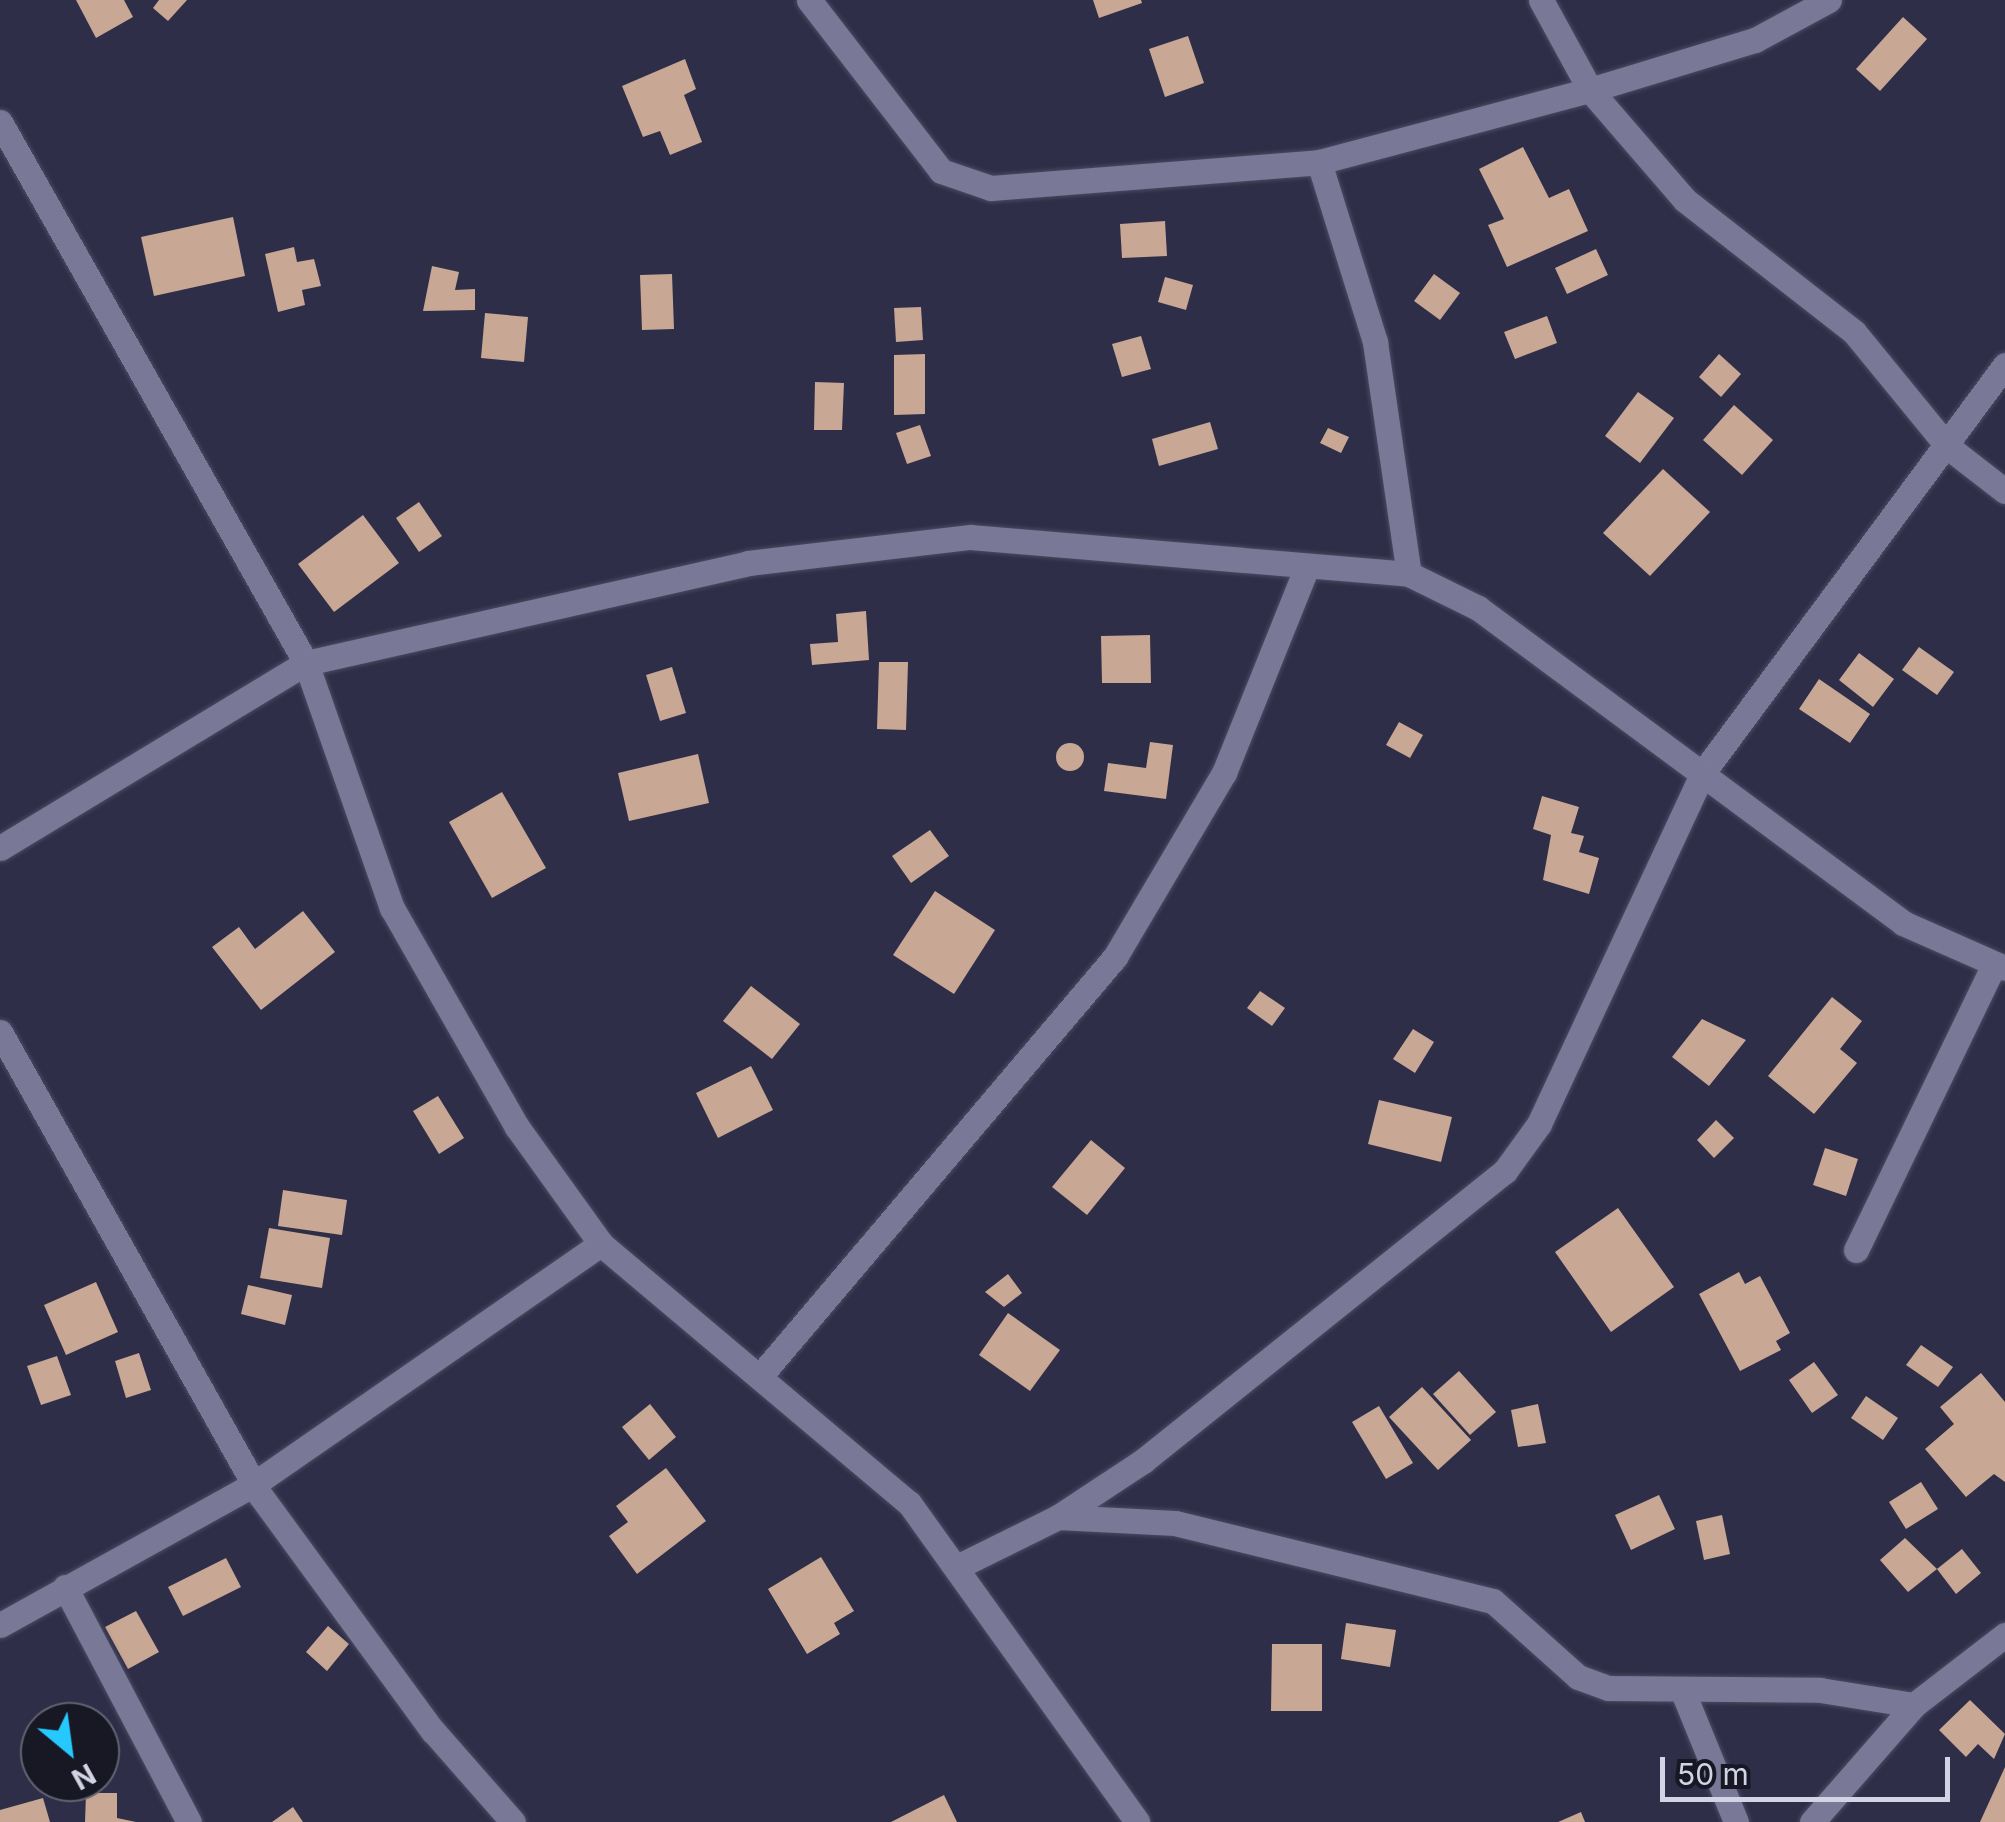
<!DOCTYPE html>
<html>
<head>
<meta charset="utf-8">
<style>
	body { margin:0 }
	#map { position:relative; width:2005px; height:1822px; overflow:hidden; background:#2f2e48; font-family:Inter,sans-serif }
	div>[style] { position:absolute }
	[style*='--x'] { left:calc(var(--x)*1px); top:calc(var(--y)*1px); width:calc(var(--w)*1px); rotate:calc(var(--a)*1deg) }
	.building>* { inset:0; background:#c8a794 }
	.round { border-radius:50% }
	.roads { filter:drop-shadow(0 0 2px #4b4a61) drop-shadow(0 0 2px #4b4a61) }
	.street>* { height:25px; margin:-12.5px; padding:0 12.5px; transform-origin:12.5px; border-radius:12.5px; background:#797897 }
	.secondary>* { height:25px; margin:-12.5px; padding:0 12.5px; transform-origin:12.5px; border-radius:12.5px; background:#797897 }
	span { translate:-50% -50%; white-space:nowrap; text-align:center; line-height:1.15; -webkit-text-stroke:10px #181824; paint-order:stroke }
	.north { position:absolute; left:20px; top:1702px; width:100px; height:100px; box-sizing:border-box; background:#181824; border:2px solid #626371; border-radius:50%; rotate:151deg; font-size:28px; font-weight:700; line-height:40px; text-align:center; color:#d2d3e4 }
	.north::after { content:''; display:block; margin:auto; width:35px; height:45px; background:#25c9fe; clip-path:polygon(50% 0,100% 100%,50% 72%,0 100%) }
	.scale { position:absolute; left:1660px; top:1757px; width:290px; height:45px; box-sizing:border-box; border:5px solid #d2d3e4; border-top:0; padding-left:12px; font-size:30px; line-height:35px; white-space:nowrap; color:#d2d3e4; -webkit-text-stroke:8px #181824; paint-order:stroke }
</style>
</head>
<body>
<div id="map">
	<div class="building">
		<div style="clip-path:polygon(76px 0,124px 0,133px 17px,96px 38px)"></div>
		<div style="clip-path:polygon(159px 0,187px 0,168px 21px,153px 8px)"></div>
		<div style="clip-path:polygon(1093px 0,1141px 0,1142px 3px,1099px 18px)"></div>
		<div style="clip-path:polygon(1903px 17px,1927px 39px,1880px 91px,1856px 69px)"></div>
		<div style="clip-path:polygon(1188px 36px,1204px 83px,1165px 97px,1149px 49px)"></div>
		<div style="clip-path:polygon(685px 59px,696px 89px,684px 95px,702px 142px,670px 155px,660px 131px,643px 137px,622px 86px)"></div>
		<div style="clip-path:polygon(1523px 147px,1549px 198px,1569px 189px,1588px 231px,1507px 267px,1488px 225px,1504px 219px,1479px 169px)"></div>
		<div style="clip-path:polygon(233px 217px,245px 276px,154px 296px,141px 237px)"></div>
		<div style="clip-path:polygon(1165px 221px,1167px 256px,1122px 258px,1120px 224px)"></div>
		<div style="clip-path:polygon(294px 247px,297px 262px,314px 259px,321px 286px,302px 290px,305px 305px,278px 312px,265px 254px)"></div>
		<div style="clip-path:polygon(1596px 249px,1608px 275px,1567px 294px,1555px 268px)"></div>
		<div style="clip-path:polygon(432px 266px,459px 272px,455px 290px,475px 289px,475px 310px,423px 311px)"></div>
		<div style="clip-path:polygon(672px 274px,674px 329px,642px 330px,640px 275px)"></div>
		<div style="clip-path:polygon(1434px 274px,1460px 293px,1440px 320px,1414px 301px)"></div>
		<div style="clip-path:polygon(1165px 277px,1193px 285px,1186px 310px,1158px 302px)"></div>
		<div style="clip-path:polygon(921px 307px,923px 340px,896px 342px,894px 308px)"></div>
		<div style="clip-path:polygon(485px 313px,528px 317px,524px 362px,481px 358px)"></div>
		<div style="clip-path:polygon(1547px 316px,1557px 343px,1515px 359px,1504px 332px)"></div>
		<div style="clip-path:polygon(1141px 336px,1151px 369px,1122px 377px,1112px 344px)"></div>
		<div style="clip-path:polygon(925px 354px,925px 414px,894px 415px,894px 355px)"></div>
		<div style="clip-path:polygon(1719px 354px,1741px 374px,1721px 397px,1699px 377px)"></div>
		<div style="clip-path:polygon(815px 382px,844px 383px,842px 430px,814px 430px)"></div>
		<div style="clip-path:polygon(1638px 392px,1674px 418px,1640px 463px,1605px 436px)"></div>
		<div style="clip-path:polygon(1734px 405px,1773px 440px,1742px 475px,1703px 440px)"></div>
		<div style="clip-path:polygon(1210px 422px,1218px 449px,1159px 466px,1152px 439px)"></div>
		<div style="clip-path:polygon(920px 425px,931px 456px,907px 464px,896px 433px)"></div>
		<div style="clip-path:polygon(1328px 428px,1349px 437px,1341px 453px,1320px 443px)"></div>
		<div style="clip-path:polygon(1663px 469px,1710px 512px,1650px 576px,1603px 533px)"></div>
		<div style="clip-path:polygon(419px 502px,442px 536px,419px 552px,396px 518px)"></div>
		<div style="clip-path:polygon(363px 515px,399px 563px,334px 612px,298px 564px)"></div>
		<div style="clip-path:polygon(866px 611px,869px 660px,812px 665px,810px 644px,838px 642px,836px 614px)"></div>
		<div style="clip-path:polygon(1150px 635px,1151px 683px,1102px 683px,1101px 636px)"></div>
		<div style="clip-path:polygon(1919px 647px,1954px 672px,1937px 695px,1902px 670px)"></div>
		<div style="clip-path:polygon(1859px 653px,1894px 679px,1873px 707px,1839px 680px)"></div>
		<div style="clip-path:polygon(879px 662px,908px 662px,906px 730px,877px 729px)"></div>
		<div style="clip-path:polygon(672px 667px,686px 713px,660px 721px,646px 675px)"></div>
		<div style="clip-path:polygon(1819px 679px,1870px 714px,1850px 743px,1799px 709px)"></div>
		<div style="clip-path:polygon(1399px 722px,1423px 735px,1410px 758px,1386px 745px)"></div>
		<div style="clip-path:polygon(1150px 742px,1173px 745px,1166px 799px,1104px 791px,1108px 763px,1146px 768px)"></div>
		<div class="round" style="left:1056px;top:743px;width:28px;height:28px"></div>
		<div style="clip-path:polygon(698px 754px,709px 803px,629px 821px,618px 773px)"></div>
		<div style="clip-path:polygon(502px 792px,546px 868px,492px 898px,449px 822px)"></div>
		<div style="clip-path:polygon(1542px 796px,1579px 807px,1571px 833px,1584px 836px,1579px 852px,1599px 858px,1589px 894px,1543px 880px,1551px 835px,1533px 829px)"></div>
		<div style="clip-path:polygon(930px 830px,949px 856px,911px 883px,892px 856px)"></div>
		<div style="clip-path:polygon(935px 891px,995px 930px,954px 994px,893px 955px)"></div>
		<div style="clip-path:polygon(303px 911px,335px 952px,261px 1010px,212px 947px,239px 927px,255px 949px)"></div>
		<div style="clip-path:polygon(751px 986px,800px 1024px,772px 1059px,723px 1021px)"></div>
		<div style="clip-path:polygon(1260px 991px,1285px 1008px,1272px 1026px,1247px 1008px)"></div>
		<div style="clip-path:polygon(1832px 997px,1862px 1021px,1840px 1049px,1857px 1063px,1814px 1114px,1768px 1076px)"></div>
		<div style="clip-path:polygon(1702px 1019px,1746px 1040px,1709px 1086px,1672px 1057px)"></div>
		<div style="clip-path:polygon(1413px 1029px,1434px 1042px,1415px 1073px,1393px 1059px)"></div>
		<div style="clip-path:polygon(751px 1066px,773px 1110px,718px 1138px,696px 1093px)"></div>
		<div style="clip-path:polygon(438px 1096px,464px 1138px,439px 1154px,413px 1111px)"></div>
		<div style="clip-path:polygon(1379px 1100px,1452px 1117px,1441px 1162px,1368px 1144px)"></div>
		<div style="clip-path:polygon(1716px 1120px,1734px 1138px,1714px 1158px,1697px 1140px)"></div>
		<div style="clip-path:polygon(1091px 1140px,1125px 1168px,1087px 1215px,1052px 1187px)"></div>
		<div style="clip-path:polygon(1825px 1148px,1858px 1159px,1846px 1196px,1813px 1185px)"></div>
		<div style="clip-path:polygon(283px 1190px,347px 1200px,342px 1235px,278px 1226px)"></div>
		<div style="clip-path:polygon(1618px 1208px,1674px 1287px,1611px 1332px,1555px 1252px)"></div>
		<div style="clip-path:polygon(269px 1228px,330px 1238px,322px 1288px,260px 1278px)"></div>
		<div style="clip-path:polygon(1739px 1272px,1745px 1284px,1760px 1276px,1790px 1333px,1776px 1341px,1781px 1350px,1740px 1371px,1699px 1294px)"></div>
		<div style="clip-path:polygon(1008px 1274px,1022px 1293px,1004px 1307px,985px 1292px)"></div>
		<div style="clip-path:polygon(96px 1282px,118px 1332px,66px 1355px,44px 1305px)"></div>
		<div style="clip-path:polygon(248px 1285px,292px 1295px,285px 1325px,241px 1314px)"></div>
		<div style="clip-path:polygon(1008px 1313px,1060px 1350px,1030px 1391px,979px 1355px)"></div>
		<div style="clip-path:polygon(1921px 1345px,1953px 1367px,1938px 1387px,1906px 1365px)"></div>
		<div style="clip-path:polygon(139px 1353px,151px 1390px,126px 1398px,115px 1361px)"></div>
		<div style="clip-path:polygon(57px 1356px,71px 1395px,41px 1405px,27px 1366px)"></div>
		<div style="clip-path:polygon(1814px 1362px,1838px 1395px,1812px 1413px,1789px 1380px)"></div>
		<div style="clip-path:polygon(1459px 1371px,1496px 1412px,1470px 1435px,1433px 1394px)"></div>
		<div style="clip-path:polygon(1981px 1373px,2005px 1402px,2005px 1482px,1994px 1474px,1966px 1497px,1925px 1449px,1954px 1424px,1940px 1407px)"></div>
		<div style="clip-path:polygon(1422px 1387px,1471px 1440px,1438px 1470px,1389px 1417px)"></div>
		<div style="clip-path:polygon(1866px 1396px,1898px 1418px,1883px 1440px,1851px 1418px)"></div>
		<div style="clip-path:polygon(650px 1404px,676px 1437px,649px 1460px,622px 1427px)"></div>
		<div style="clip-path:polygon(1538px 1404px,1546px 1443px,1518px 1447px,1511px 1410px)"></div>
		<div style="clip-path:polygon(1379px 1406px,1413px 1463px,1386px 1479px,1352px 1422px)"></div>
		<div style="clip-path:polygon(666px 1468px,706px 1521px,637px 1574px,609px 1536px,628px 1522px,616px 1506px)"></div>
		<div style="clip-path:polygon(1921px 1482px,1938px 1509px,1906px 1529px,1889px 1502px)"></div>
		<div style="clip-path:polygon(1659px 1495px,1675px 1529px,1631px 1550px,1615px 1515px)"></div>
		<div style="clip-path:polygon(1722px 1515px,1730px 1554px,1704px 1560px,1696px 1521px)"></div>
		<div style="clip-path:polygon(1905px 1538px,1937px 1569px,1908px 1592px,1880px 1560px)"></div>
		<div style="clip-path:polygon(1962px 1549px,1981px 1573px,1956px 1594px,1937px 1569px)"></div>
		<div style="clip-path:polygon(821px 1557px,854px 1611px,834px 1623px,840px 1634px,807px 1654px,768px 1589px)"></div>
		<div style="clip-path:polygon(226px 1558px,241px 1587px,183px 1616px,168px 1587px)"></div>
		<div style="clip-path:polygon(136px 1611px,159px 1652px,128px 1669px,105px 1627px)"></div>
		<div style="clip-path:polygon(1346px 1623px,1396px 1630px,1390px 1667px,1341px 1659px)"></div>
		<div style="clip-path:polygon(328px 1626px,349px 1644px,327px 1671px,306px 1652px)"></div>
		<div style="clip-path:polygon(1272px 1644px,1322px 1644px,1322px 1711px,1271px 1711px)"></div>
		<div style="clip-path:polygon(1970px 1700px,2005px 1734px,1994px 1759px,1978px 1744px,1966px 1757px,1939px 1730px)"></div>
		<div style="clip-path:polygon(2005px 1767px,2005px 1822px,1980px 1822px)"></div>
		<div style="clip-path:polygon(86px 1793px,117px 1793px,117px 1818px,136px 1822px,85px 1822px)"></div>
		<div style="clip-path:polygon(944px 1795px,957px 1822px,891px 1822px)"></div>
		<div style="clip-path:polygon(43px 1798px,50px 1822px,0 1822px,0 1810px)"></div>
		<div style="clip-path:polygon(293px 1807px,303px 1822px,272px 1822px)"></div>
		<div style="clip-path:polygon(1581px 1812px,1585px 1822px,1558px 1822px)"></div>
	</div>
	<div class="roads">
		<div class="street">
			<div style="--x:809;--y:0;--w:216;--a:52.3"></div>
			<div style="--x:941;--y:171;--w:53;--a:18.8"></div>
			<div style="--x:991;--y:188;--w:329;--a:-4.5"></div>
			<div style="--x:1319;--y:162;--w:280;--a:-14.9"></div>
			<div style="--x:1590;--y:90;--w:145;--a:49.2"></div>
			<div style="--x:1685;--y:200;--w:214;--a:38"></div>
			<div style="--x:1854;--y:332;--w:149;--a:50.7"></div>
			<div style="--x:1948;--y:447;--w:72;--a:37.7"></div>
			<div style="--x:1541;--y:0;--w:102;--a:61.4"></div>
			<div style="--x:1590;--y:90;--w:172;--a:-16.9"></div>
			<div style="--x:1755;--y:40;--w:84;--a:-28.4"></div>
			<div style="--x:1319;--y:162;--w:189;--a:72.7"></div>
			<div style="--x:1375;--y:342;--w:234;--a:81.7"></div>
			<div style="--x:0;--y:848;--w:358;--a:-31.2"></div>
			<div style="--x:306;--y:663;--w:453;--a:-12.7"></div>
			<div style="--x:748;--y:563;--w:224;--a:-6.7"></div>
			<div style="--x:970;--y:537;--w:441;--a:4.8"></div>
			<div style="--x:1409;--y:574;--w:77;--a:26.2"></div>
			<div style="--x:1478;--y:608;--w:279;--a:36.5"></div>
			<div style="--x:1702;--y:774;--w:509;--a:-53.47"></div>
			<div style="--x:0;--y:1032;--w:531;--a:60.68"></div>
			<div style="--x:260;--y:1495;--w:293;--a:53.8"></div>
			<div style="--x:433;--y:1731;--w:121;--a:48.7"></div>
			<div style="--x:1856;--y:1250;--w:314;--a:-64.2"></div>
			<div style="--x:761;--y:1375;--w:548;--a:-49.74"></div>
			<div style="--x:1115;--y:957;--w:214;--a:-59.4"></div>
			<div style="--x:1224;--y:773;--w:220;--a:-68.1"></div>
			<div style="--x:1058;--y:1517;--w:117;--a:2.9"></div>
			<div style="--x:1175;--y:1523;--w:327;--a:13.8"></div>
			<div style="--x:1493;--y:1601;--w:114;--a:41.8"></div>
			<div style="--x:1578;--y:1677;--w:32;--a:20"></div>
			<div style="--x:1608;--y:1688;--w:212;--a:0.5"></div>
			<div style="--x:1820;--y:1690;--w:95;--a:9.1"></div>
			<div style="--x:959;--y:1566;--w:110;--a:-26.3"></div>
			<div style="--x:1058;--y:1517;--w:102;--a:-33.4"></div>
			<div style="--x:1143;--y:1461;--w:464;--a:-38.7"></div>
			<div style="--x:1505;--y:1171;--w:58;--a:-54.1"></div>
			<div style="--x:1539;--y:1124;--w:386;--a:-65"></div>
			<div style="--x:1702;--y:774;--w:250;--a:36.5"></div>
			<div style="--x:1903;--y:923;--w:111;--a:23.8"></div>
			<div style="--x:65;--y:1587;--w:266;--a:62.2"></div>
			<div style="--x:0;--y:1625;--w:291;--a:-29"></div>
			<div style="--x:254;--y:1484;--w:422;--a:-34.7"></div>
			<div style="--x:1683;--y:1692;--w:140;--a:67.8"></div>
			<div style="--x:1812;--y:1822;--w:155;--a:-48.9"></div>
			<div style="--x:1914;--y:1705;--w:115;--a:-37.6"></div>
		</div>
		<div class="secondary">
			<div style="--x:0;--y:122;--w:622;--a:60.51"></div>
			<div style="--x:306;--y:663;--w:260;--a:70.7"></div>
			<div style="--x:392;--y:908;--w:252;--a:60.3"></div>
			<div style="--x:517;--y:1127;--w:144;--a:54.3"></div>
			<div style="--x:601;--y:1244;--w:402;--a:40.1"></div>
			<div style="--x:909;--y:1503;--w:392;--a:54.4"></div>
		</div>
	</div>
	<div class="north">N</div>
	<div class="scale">50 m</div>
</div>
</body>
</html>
